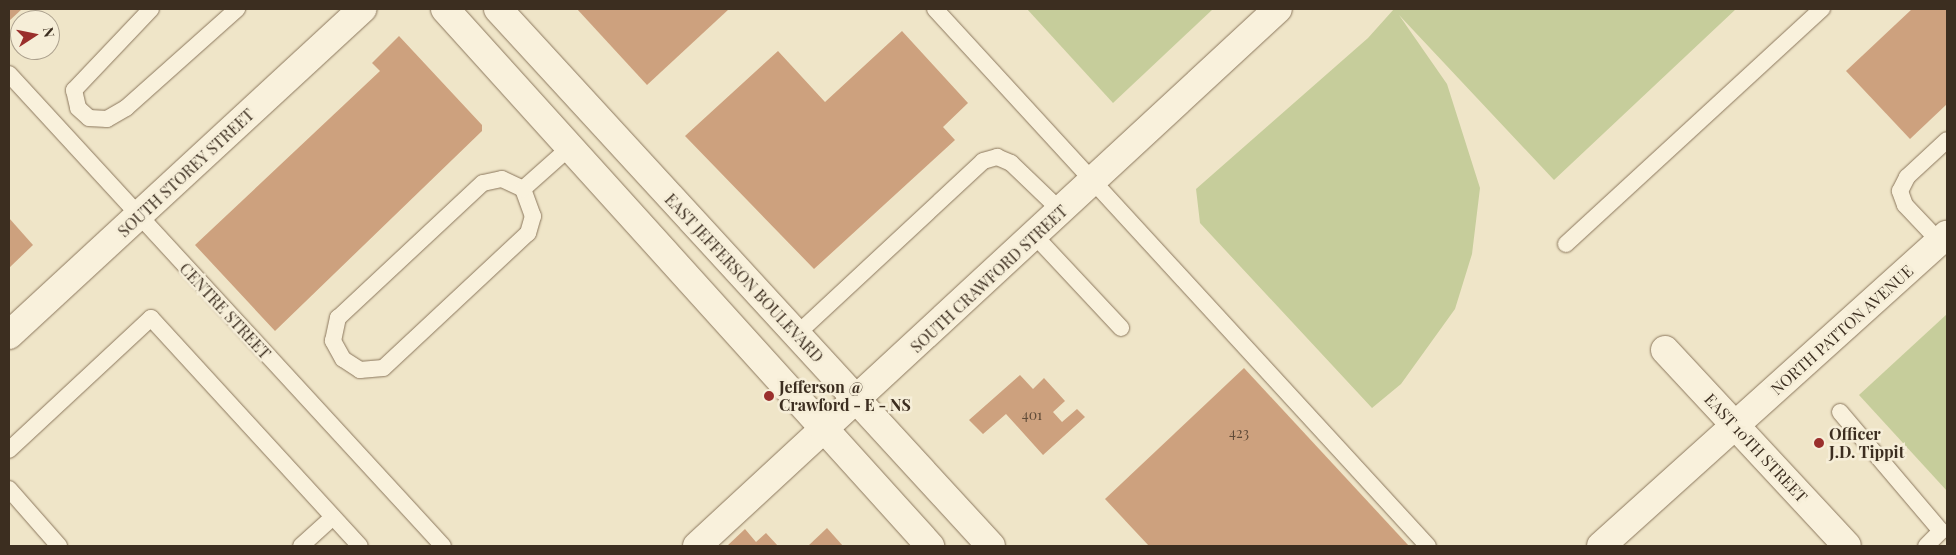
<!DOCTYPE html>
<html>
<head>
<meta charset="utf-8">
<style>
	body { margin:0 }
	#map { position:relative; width:1956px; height:555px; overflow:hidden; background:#efe5c8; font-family:"Playfair Display",serif }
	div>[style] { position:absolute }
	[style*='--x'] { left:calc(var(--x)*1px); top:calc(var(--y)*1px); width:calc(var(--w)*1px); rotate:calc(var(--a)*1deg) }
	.green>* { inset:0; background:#c6cd9b }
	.building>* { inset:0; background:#cda17e }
	.roads { filter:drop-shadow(0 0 1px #8b775d) drop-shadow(0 0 1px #8b775d) }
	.lane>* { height:16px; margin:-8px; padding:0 8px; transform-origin:8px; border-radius:8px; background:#f9f1dc }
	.street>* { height:28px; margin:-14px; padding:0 14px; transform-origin:14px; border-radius:14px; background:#f9f1dc }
	.secondary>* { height:28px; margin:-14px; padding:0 14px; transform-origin:14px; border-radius:14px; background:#f9f1dc }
	.dots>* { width:14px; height:14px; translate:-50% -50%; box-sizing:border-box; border:2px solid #f6eed8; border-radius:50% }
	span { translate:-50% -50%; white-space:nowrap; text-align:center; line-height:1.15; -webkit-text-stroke:5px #f6eed8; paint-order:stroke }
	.number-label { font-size:14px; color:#604b38 }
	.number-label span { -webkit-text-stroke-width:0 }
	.street-label { font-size:16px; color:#3c2e20 }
	.poi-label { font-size:16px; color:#3c2e20; font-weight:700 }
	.left { translate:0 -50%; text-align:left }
	.frame { position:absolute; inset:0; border:10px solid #3c2e20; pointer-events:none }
	.north { position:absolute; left:10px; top:10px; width:50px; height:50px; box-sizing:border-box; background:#f6eed8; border:1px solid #aca18e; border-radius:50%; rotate:79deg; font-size:14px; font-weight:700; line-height:20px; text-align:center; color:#3c2e20 }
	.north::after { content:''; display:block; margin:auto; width:18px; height:22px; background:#9a2f2c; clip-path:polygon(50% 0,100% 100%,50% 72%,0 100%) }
</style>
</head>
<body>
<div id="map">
	<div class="green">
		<div style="clip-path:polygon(1027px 9px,1213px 9px,1113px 103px)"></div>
		<div style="clip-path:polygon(1394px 9px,1736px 9px,1554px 180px,1399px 15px,1447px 84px,1480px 188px,1472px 254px,1455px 309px,1401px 384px,1372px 408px,1200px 223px,1196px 189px,1368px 38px)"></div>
		<div style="clip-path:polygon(1947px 314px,1947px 491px,1859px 395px)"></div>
	</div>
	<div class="building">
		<div style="clip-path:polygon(9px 9px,22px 9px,9px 21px)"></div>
		<div style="clip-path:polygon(577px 9px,729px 9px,647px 85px)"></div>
		<div style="clip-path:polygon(1912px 9px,1947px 9px,1947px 104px,1910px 139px,1846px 71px)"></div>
		<div style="clip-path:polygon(902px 31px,968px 103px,943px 127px,955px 140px,814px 269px,685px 136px,778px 51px,825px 102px)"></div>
		<div style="clip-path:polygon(399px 36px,482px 125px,482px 131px,275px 331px,195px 245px,380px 71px,372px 63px)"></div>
		<div style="clip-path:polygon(9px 218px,33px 245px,9px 268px)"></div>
		<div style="clip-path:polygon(1244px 368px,1409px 546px,1149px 546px,1105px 499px)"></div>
		<div style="clip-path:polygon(1020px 375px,1033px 389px,1044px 378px,1065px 401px,1053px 412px,1062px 422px,1077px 409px,1085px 417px,1043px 455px,1006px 414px,983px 434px,969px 420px)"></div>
		<div style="clip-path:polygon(827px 528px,843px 546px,808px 546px)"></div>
		<div style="clip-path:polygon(745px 529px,756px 542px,766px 533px,778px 546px,727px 546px)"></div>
	</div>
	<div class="roads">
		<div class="lane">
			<div style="--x:151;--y:9;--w:112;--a:133.5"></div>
			<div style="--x:74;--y:90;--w:18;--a:77"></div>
			<div style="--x:78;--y:108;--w:15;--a:42"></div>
			<div style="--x:89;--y:118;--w:18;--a:3"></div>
			<div style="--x:107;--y:119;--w:22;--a:-30"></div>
			<div style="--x:126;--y:108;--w:149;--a:-41.7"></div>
			<div style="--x:935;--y:9;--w:729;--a:47.45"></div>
			<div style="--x:9;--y:74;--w:641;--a:47.4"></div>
			<div style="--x:502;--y:179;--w:23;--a:25"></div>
			<div style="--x:523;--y:189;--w:29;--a:70"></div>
			<div style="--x:533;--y:216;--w:18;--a:106"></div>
			<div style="--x:528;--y:233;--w:198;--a:137"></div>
			<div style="--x:383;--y:368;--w:23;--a:175"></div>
			<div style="--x:360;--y:370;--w:20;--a:-147"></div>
			<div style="--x:343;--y:359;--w:21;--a:-119"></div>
			<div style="--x:333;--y:341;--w:24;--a:-78"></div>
			<div style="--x:338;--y:318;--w:198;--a:-43"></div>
			<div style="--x:483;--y:183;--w:19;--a:-12"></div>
			<div style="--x:523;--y:189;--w:60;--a:-41.6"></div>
			<div style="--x:1035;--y:236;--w:126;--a:46.9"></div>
			<div style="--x:1940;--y:242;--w:51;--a:-133.4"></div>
			<div style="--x:1905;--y:205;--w:15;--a:-110"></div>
			<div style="--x:1900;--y:191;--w:16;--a:-63"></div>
			<div style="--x:1907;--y:177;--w:54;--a:-42.8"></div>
			<div style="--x:1566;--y:244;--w:348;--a:-42.6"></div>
			<div style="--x:796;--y:335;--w:255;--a:-42.9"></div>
			<div style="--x:983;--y:161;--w:15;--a:-16"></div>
			<div style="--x:997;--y:157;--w:15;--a:23"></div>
			<div style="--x:1011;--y:163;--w:69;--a:43.8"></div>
			<div style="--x:1840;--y:412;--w:156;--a:49.7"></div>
			<div style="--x:1941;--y:531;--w:21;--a:135"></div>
			<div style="--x:9;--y:450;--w:194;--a:-42.9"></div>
			<div style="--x:151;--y:318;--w:309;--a:47.5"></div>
			<div style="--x:9;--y:489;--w:76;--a:48.7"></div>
			<div style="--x:301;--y:546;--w:43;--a:-42.2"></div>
		</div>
		<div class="street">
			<div style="--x:9;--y:335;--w:481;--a:-42.7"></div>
			<div style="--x:1665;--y:350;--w:267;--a:47.1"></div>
			<div style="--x:697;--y:546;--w:791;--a:-42.75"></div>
			<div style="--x:1601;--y:546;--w:465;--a:-42"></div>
		</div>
		<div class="secondary">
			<div style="--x:445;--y:9;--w:724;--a:47.91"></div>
			<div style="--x:498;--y:9;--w:729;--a:47.45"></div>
		</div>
	</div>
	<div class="dots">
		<div style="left:769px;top:396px;background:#9a2f2c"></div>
		<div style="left:1819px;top:443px;background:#9a2f2c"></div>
	</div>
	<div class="number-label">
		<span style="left:1032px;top:415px">401</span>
		<span style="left:1239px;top:433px">423</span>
	</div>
	<div class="street-label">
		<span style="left:186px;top:173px;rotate:-43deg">SOUTH STOREY STREET</span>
		<span style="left:744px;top:278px;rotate:47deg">EAST JEFFERSON BOULEVARD</span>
		<span style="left:989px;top:279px;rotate:-43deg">SOUTH CRAWFORD STREET</span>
		<span style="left:225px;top:311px;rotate:47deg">CENTRE STREET</span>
		<span style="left:1842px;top:330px;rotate:-42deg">NORTH PATTON AVENUE</span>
		<span style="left:1756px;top:448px;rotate:47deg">EAST 10TH STREET</span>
	</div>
	<div class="poi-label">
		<span class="left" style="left:779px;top:396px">Jefferson @<br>Crawford - E - NS</span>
		<span class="left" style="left:1829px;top:443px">Officer<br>J.D. Tippit</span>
	</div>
	<div class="frame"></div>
	<div class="north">N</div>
</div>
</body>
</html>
